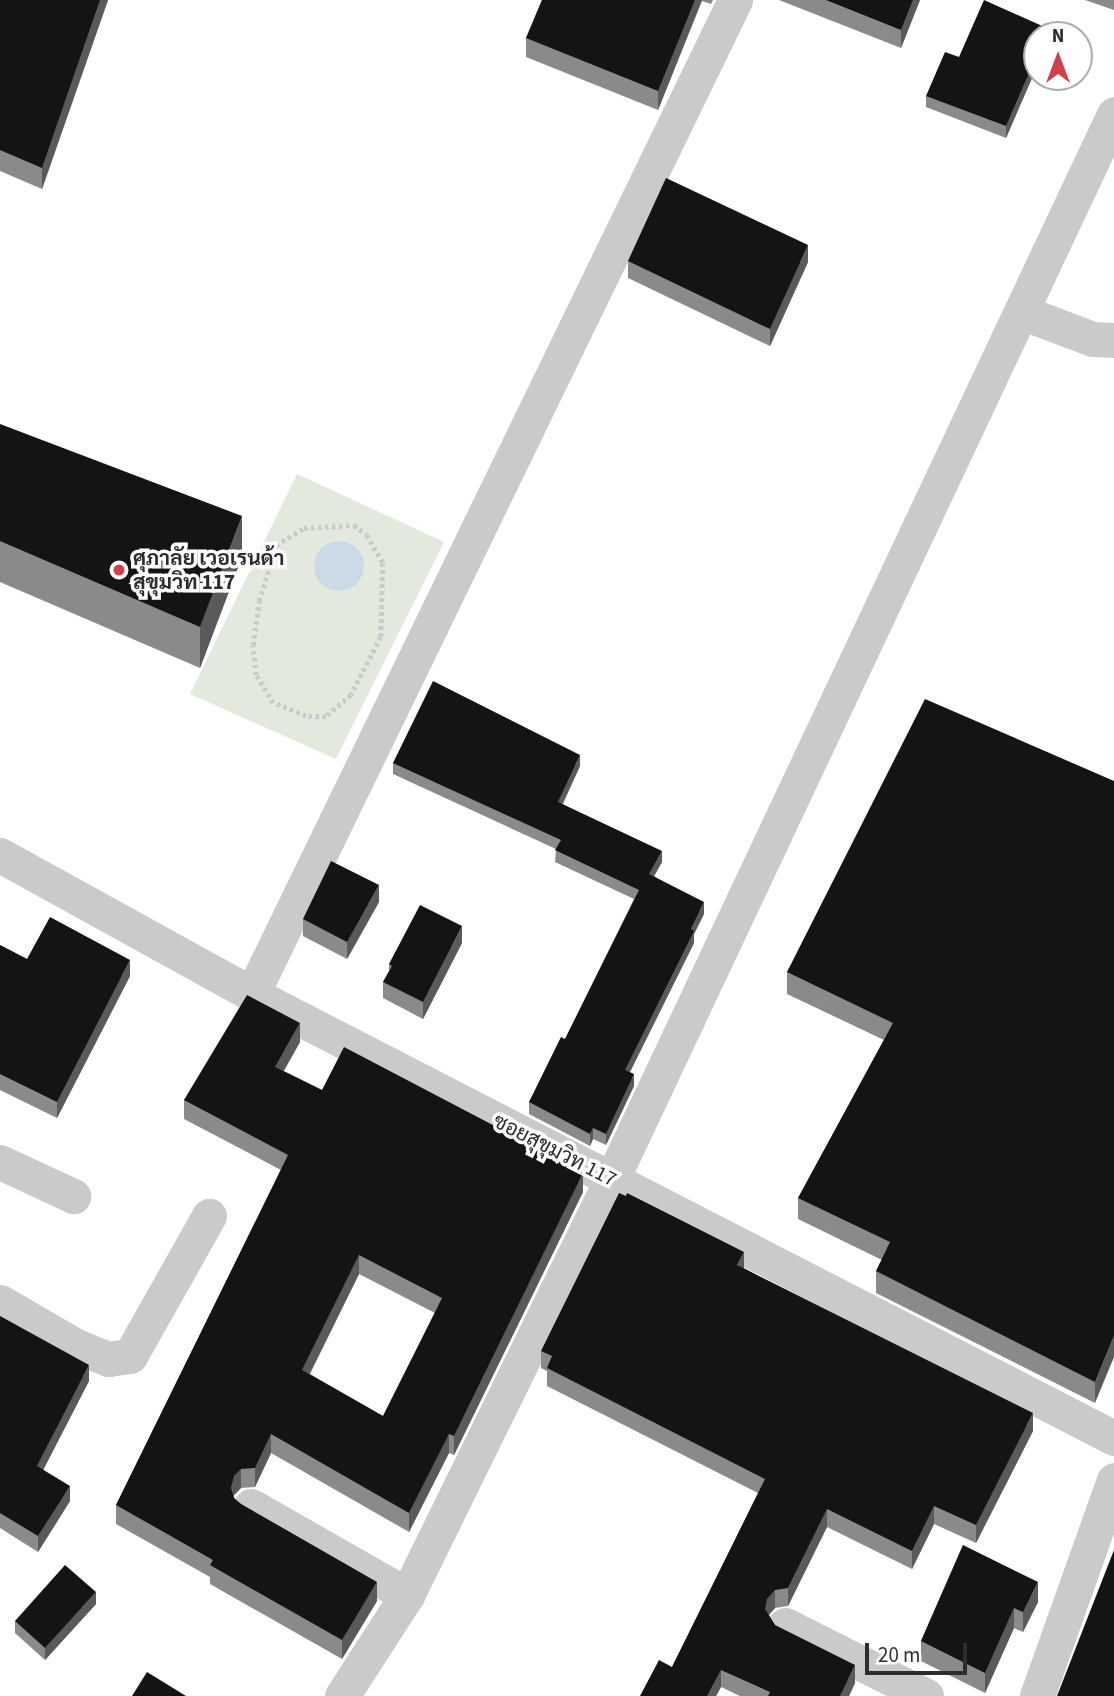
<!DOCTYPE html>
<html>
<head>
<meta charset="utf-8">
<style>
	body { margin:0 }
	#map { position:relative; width:1114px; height:1696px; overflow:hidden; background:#fff; font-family:"Source Sans 3",Sarabun,sans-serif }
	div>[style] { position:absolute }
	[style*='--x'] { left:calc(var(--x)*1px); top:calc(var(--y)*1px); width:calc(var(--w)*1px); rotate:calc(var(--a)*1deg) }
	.green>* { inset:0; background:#e3e9dc }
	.water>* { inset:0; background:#cadbe7 }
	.round { border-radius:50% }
	.path>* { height:4.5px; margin-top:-2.25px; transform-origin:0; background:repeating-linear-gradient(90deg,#cacaca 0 3.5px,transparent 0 7px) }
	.minor>* { height:35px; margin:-17.5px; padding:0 17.5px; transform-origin:17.5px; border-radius:17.5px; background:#cacaca }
	.wall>* { inset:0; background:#8a8a8a }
	.shaded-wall>* { inset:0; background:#5a5a5a }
	.building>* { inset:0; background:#141414 }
	.dots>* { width:19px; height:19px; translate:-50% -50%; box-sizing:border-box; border:4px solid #fff; border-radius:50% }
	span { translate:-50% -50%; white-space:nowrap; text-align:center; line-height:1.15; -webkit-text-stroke:7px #fff; paint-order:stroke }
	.poi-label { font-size:21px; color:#2d2d2d; font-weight:700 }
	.left { translate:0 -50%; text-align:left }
	.street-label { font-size:21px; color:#2d2d2d }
	.north { position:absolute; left:1023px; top:21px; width:70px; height:70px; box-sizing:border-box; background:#fff; border:2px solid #ababab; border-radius:50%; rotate:0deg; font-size:19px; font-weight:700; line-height:28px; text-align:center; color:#2d2d2d }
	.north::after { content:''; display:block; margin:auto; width:24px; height:32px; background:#d24149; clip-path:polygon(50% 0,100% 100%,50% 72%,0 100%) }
	.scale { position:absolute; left:865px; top:1643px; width:102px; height:32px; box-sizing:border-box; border:4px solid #2d2d2d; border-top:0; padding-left:9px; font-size:21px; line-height:24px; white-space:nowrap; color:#2d2d2d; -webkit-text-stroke:5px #fff; paint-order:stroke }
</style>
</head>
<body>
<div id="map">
	<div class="green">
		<div style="clip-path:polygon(297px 474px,444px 542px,336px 759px,190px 694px)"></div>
	</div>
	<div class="water">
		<div class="round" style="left:314px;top:541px;width:50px;height:50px"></div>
	</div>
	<div class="path">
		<div style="--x:270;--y:549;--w:40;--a:-32"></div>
		<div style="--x:304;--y:528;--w:50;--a:-3.4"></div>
		<div style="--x:354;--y:525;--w:16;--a:38"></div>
		<div style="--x:367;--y:535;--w:32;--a:60"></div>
		<div style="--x:383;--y:563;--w:74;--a:91.5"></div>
		<div style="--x:381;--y:637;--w:65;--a:117.3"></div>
		<div style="--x:351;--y:695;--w:33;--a:139"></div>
		<div style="--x:326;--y:717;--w:20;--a:-177"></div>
		<div style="--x:306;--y:716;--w:35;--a:-158"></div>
		<div style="--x:273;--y:703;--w:33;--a:-121"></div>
		<div style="--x:256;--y:675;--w:30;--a:-96"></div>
		<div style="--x:253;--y:645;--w:44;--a:-82.2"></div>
		<div style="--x:259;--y:601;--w:50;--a:-72.6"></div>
	</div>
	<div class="minor">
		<div style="--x:1021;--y:312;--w:77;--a:20.6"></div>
		<div style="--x:1093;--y:339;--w:21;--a:3"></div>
		<div style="--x:0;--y:855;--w:288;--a:28.9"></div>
		<div style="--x:252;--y:994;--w:970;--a:27.25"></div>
		<div style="--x:252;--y:994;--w:1105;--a:-64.08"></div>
		<div style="--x:0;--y:1162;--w:81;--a:25"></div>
		<div style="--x:0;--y:1302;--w:88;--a:30.1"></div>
		<div style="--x:76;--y:1346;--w:35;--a:22"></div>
		<div style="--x:108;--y:1359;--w:22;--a:-8"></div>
		<div style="--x:130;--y:1356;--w:161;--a:-60.6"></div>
		<div style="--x:251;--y:1506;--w:180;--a:29.7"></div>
		<div style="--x:785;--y:1625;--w:158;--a:26.7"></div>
		<div style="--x:342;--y:1696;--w:120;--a:-57.2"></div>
		<div style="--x:407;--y:1595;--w:464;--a:-63.8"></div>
		<div style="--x:612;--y:1179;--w:1177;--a:-64.76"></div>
		<div style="--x:1037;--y:1696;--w:229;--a:-70.4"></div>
	</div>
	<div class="wall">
		<div style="clip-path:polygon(0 0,108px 0,42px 189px,0 171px)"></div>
		<div style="clip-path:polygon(542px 0,713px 0,711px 4px,702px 1px,658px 110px,526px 57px,526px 38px)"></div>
		<div style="clip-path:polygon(779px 0,920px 0,901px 48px)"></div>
		<div style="clip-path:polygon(1085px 0,1114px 0,1114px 10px)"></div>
		<div style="clip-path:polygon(1049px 35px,1006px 138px,926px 107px,926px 96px,959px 57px)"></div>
		<div style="clip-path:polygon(628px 261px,808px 262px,770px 346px,628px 278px)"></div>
		<div style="clip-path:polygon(0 424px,242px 557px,200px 668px,0 582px)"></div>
		<div style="clip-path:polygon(393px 763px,580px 766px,563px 804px,662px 862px,654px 876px,704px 914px,694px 934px,694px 943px,630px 1072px,634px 1086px,606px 1145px,593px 1139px,590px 1146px,529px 1114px,529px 1102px,565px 1039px,634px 899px,555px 862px,556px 849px,393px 774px)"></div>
		<div style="clip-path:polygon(1114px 781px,1095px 1403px,876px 1293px,876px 1271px,882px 1260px,798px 1219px,798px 1198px,884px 1040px,787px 994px,787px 972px)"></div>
		<div style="clip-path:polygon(379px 902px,347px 959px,303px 936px,303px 919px)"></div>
		<div style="clip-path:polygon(462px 943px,423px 1019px,383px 998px,383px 982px,389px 971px,389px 964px)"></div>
		<div style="clip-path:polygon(0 945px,27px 959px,130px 976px,57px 1118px,0 1090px)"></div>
		<div style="clip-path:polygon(evenodd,300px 1042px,284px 1071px,322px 1090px,572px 1167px,583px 1192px,454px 1455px,449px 1453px,409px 1532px,271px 1453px,255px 1487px,241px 1488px,234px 1495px,234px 1498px,241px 1504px,377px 1601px,342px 1659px,210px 1584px,210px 1577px,116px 1524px,116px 1505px,281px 1170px,184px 1119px,184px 1100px,300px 1042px,359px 1274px,435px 1313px,383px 1416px,310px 1374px,359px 1274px)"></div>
		<div style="clip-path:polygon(744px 1268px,1033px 1431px,976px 1543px,934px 1524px,912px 1569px,827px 1527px,788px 1606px,775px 1608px,769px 1615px,775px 1625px,855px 1683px,849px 1696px,740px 1696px,721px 1687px,716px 1696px,640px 1696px,672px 1667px,758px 1493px,547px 1386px,547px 1371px,541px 1368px,541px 1351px)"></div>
		<div style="clip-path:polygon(0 1316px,89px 1381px,43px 1470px,70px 1501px,38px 1552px,0 1528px)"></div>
		<div style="clip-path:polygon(963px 1545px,1038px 1602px,1023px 1632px,1014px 1628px,985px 1693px,921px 1661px,921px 1641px)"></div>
		<div style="clip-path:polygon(96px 1604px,45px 1660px,15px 1633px,15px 1621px)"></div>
	</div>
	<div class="shaded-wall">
		<div style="clip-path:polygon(100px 0,108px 0,42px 189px,42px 168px)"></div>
		<div style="clip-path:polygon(695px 0,702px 0,658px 110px,658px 91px)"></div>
		<div style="clip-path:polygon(913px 0,920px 0,901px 48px,901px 30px)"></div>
		<div style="clip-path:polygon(1037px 55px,1037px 67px,1006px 138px,1006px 126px)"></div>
		<div style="clip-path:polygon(808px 245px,808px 262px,770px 346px,770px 329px)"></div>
		<div style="clip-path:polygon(242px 516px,242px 557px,200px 668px,200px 627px)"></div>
		<div style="clip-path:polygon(580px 755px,580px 766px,558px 813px,558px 802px)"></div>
		<div style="clip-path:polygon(662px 851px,662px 862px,649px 885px,649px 874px)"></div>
		<div style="clip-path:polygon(379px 885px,379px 902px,347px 959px,347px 942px)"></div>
		<div style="clip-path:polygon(704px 902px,704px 914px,694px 934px,694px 943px,625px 1082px,625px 1070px)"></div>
		<div style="clip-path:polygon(462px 926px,462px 943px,423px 1019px,423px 1002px)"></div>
		<div style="clip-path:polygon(130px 960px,130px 976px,57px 1118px,57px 1102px)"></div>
		<div style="clip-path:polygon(300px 1023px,300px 1042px,275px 1086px,275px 1067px)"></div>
		<div style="clip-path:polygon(634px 1074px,634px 1086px,606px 1145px,606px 1134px)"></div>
		<div style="clip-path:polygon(593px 1128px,593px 1139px,590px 1146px,590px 1134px)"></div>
		<div style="clip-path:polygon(583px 1173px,583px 1192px,454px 1455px,454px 1436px)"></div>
		<div style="clip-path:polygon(744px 1252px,744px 1270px,737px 1265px)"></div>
		<div style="clip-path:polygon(359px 1255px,359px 1274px,302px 1389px,302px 1370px)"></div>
		<div style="clip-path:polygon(1114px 1336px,1114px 1357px,1095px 1403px,1095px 1382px)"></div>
		<div style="clip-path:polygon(89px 1365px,89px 1381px,37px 1482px,37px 1466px)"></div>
		<div style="clip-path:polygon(1033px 1413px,1033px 1431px,976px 1543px,976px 1525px)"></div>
		<div style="clip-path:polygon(271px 1434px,271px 1453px,255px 1487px,255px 1468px)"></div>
		<div style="clip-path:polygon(449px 1434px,449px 1453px,409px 1532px,409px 1513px)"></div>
		<div style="clip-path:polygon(241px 1469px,241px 1488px,234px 1495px,231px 1507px,231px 1488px,234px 1476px)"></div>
		<div style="clip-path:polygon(70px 1486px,70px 1501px,38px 1552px,38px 1536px)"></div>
		<div style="clip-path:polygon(934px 1506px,934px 1524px,912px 1569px,912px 1551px)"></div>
		<div style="clip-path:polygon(827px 1509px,827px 1527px,788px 1606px,788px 1588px)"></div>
		<div style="clip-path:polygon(377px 1582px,377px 1601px,342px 1659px,342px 1640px)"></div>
		<div style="clip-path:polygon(1038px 1582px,1038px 1602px,1023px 1632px,1023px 1612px)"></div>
		<div style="clip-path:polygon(775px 1590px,775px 1608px,767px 1617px,765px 1609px,767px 1599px)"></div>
		<div style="clip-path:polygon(96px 1592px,96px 1604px,45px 1660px,45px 1648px)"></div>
		<div style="clip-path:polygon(1014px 1608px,1014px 1628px,985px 1693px,985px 1673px)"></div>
		<div style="clip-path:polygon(855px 1665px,855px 1683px,849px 1696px,840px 1696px)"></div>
		<div style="clip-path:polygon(721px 1670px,721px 1687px,716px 1696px,707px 1696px)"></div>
	</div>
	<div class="building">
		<div style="clip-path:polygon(0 0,100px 0,42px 168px,0 150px)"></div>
		<div style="clip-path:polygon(542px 0,695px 0,658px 91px,526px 38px)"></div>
		<div style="clip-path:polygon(826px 0,913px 0,901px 30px)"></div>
		<div style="clip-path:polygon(984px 0,1049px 29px,1046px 35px,1037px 35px,1037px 55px,1006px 126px,926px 96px,945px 52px,959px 57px)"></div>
		<div style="clip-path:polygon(666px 178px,808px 245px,770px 329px,628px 261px)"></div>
		<div style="clip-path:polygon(0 424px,242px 516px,200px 627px,0 541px)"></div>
		<div style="clip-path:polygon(433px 681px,580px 755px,558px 802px,662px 851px,649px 874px,704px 902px,691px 929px,694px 931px,625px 1070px,634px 1074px,606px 1134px,593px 1128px,590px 1134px,529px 1102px,561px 1037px,565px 1039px,639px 890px,555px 850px,561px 840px,393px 763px)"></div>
		<div style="clip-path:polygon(925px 699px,1114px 781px,1114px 1336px,1095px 1382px,876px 1271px,890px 1242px,798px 1198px,893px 1023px,787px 972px)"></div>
		<div style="clip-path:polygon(331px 861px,379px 885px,347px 942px,303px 919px)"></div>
		<div style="clip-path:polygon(420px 905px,462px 926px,423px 1002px,383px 982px,392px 966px,389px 964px)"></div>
		<div style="clip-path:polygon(50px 917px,130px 960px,57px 1102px,0 1074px,0 945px,27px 959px)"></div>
		<div style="clip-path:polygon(evenodd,247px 995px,300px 1023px,275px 1067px,322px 1090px,344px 1047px,510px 1134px,511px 1131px,572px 1163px,571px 1166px,583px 1173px,454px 1436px,449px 1434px,409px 1513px,271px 1434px,255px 1468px,241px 1469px,234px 1476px,231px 1488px,234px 1498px,241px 1504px,377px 1582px,342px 1640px,210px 1565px,213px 1560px,116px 1505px,288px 1155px,184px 1100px,247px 995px,359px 1255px,442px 1298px,383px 1416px,302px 1370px,359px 1255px)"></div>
		<div style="clip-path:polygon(619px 1193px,626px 1196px,627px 1193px,744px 1252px,737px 1265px,1033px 1413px,976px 1525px,934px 1506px,912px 1551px,827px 1509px,788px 1588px,775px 1590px,767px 1599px,765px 1609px,775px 1625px,855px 1665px,840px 1696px,768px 1696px,770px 1692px,721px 1670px,707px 1696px,640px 1696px,659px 1660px,672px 1667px,765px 1479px,547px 1368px,552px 1356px,541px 1351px)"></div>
		<div style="clip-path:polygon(0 1316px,89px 1365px,37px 1466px,70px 1486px,38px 1536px,0 1513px)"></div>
		<div style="clip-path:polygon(963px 1545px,1038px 1582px,1023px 1612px,1014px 1608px,985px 1673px,921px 1641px)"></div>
		<div style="clip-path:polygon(1114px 1550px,1114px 1696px,1057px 1696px)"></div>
		<div style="clip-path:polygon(65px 1565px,96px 1592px,45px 1648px,15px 1621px)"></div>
		<div style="clip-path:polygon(147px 1672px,186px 1696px,132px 1696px)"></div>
	</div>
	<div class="dots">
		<div style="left:119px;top:570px;background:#d24149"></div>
	</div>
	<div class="poi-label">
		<span class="left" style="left:133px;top:570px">ศุภาลัย เวอเรนด้า<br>สุขุมวิท 117</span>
	</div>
	<div class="street-label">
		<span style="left:555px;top:1150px;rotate:27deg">ซอยสุขุมวิท 117</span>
	</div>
	<div class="north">N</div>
	<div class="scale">20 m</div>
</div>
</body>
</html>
